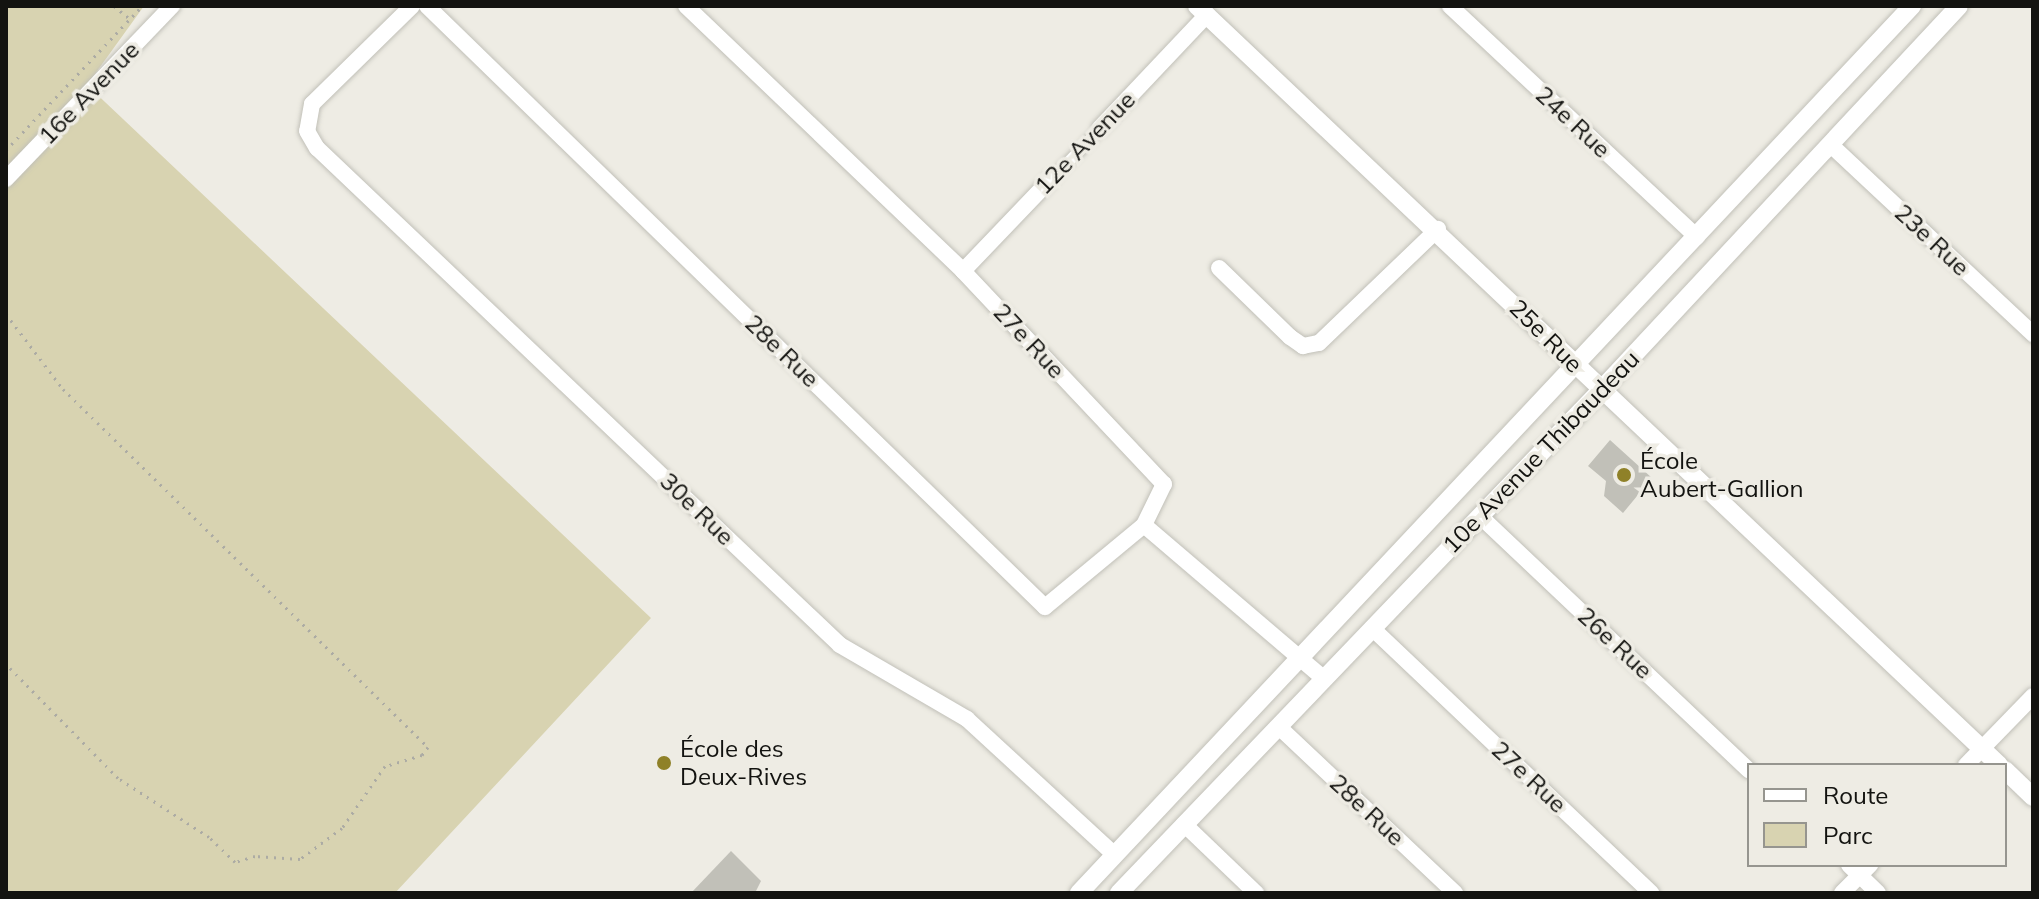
<!DOCTYPE html>
<html>
<head>
<meta charset="utf-8">
<style>
	body { margin:0 }
	#map { position:relative; width:2039px; height:899px; overflow:hidden; background:#eeece4; font-family:Mulish,sans-serif }
	div>[style] { position:absolute }
	[style*='--x'] { left:calc(var(--x)*1px); top:calc(var(--y)*1px); width:calc(var(--w)*1px); rotate:calc(var(--a)*1deg) }
	.green>* { inset:0; background:#d8d3b1 }
	.building>* { inset:0; background:#c1c0b8 }
	.path>* { height:3px; margin-top:-1.5px; transform-origin:0; background:repeating-linear-gradient(90deg,#acaba4 0 2px,transparent 0 8px) }
	.roads { filter:drop-shadow(0 0 2px #c1c0b8) drop-shadow(0 0 2px #c1c0b8) }
	.pedestrian>* { height:11px; margin:-5.5px; padding:0 5.5px; transform-origin:5.5px; border-radius:5.5px; background:#fff }
	.minor>* { height:16px; margin:-8px; padding:0 8px; transform-origin:8px; border-radius:8px; background:#fff }
	.tertiary>* { height:18px; margin:-9px; padding:0 9px; transform-origin:9px; border-radius:9px; background:#fff }
	.dots>* { width:22px; height:22px; translate:-50% -50%; box-sizing:border-box; border:4px solid #eeece4; border-radius:50% }
	span { translate:-50% -50%; white-space:nowrap; text-align:center; line-height:1.15; -webkit-text-stroke:7px #eeece4; paint-order:stroke }
	.street-label { font-size:24px; color:#131310 }
	.poi-label { font-size:24px; color:#131310 }
	.left { translate:0 -50%; text-align:left }
	.frame { position:absolute; inset:0; border:8px solid #131310; pointer-events:none }
	.legend { position:absolute; left:1747px; top:763px; width:260px; height:104px; box-sizing:border-box; background:#eeece4; border:2px solid #96958f; margin:0; padding:10px 14px; list-style:none; font-size:24px; color:#131310 }
	.legend li { display:flex; align-items:center; gap:16px; height:40px }
	.legend b { width:40px; border:2px solid #96958f }
</style>
</head>
<body>
<div id="map">
	<div class="green">
		<div style="clip-path:polygon(6px 6px,144px 6px,87px 85px,651px 618px,395px 893px,6px 893px)"></div>
	</div>
	<div class="building">
		<div style="clip-path:polygon(1610px 440px,1652px 478px,1623px 513px,1604px 496px,1606px 481px,1588px 466px)"></div>
		<div style="clip-path:polygon(731px 851px,761px 881px,755px 893px,691px 893px)"></div>
	</div>
	<div class="path">
		<div style="--x:114;--y:6;--w:21;--a:39"></div>
		<div style="--x:6;--y:150;--w:198;--a:-46.6"></div>
		<div style="--x:6;--y:314;--w:94;--a:52.8"></div>
		<div style="--x:63;--y:389;--w:511;--a:44.45"></div>
		<div style="--x:428;--y:747;--w:10;--a:127"></div>
		<div style="--x:422;--y:755;--w:39;--a:163"></div>
		<div style="--x:385;--y:766;--w:75;--a:124.7"></div>
		<div style="--x:342;--y:828;--w:52;--a:143.6"></div>
		<div style="--x:300;--y:859;--w:45;--a:-176.2"></div>
		<div style="--x:255;--y:856;--w:21;--a:163"></div>
		<div style="--x:235;--y:862;--w:36;--a:-136"></div>
		<div style="--x:209;--y:837;--w:108;--a:-147"></div>
		<div style="--x:118;--y:778;--w:160;--a:-134.5"></div>
	</div>
	<div class="roads">
		<div class="pedestrian">
			<div style="--x:1051;--y:179;--w:71;--a:-46.1"></div>
		</div>
		<div class="minor">
			<div style="--x:412;--y:6;--w:140;--a:135.6"></div>
			<div style="--x:312;--y:104;--w:27;--a:100"></div>
			<div style="--x:307;--y:131;--w:20;--a:60"></div>
			<div style="--x:317;--y:148;--w:721;--a:43.54"></div>
			<div style="--x:840;--y:645;--w:147;--a:30.2"></div>
			<div style="--x:967;--y:719;--w:200;--a:42.6"></div>
			<div style="--x:427;--y:6;--w:862;--a:44.2"></div>
			<div style="--x:1045;--y:607;--w:129;--a:-39.6"></div>
			<div style="--x:686;--y:6;--w:383;--a:43.7"></div>
			<div style="--x:963;--y:271;--w:293;--a:46.7"></div>
			<div style="--x:1164;--y:484;--w:46;--a:116"></div>
			<div style="--x:1144;--y:525;--w:237;--a:40.5"></div>
			<div style="--x:1450;--y:6;--w:338;--a:43.1"></div>
			<div style="--x:1100;--y:128;--w:156;--a:-46.6"></div>
			<div style="--x:1831;--y:145;--w:277;--a:43.1"></div>
			<div style="--x:6;--y:179;--w:240;--a:-46.2"></div>
			<div style="--x:1219;--y:268;--w:99;--a:44.2"></div>
			<div style="--x:1290;--y:337;--w:16;--a:35"></div>
			<div style="--x:1303;--y:346;--w:16;--a:-11"></div>
			<div style="--x:1319;--y:343;--w:165;--a:-43.8"></div>
			<div style="--x:963;--y:271;--w:127;--a:-46.3"></div>
			<div style="--x:1480;--y:516;--w:370;--a:43.4"></div>
			<div style="--x:1372;--y:628;--w:385;--a:43.5"></div>
			<div style="--x:1279;--y:727;--w:242;--a:43.3"></div>
			<div style="--x:1966;--y:765;--w:96;--a:-45.8"></div>
			<div style="--x:1184;--y:824;--w:100;--a:43.8"></div>
			<div style="--x:1849;--y:865;--w:40;--a:44"></div>
			<div style="--x:1842;--y:893;--w:40;--a:-45"></div>
		</div>
		<div class="tertiary">
			<div style="--x:1197;--y:6;--w:1104;--a:43.42"></div>
			<div style="--x:2005;--y:770;--w:39;--a:44"></div>
			<div style="--x:1079;--y:893;--w:1217;--a:-46.8"></div>
			<div style="--x:1119;--y:893;--w:695;--a:-46.22"></div>
			<div style="--x:1600;--y:391;--w:526;--a:-47"></div>
		</div>
	</div>
	<div class="dots">
		<div style="left:1624px;top:475px;background:#8f8128"></div>
		<div style="left:664px;top:763px;background:#8f8128"></div>
	</div>
	<div class="street-label">
		<span style="left:89px;top:93px;rotate:-46deg">16e Avenue</span>
		<span style="left:1573px;top:122px;rotate:43deg">24e Rue</span>
		<span style="left:1085px;top:143px;rotate:-46deg">12e Avenue</span>
		<span style="left:1932px;top:240px;rotate:43deg">23e Rue</span>
		<span style="left:1546px;top:336px;rotate:45deg">25e Rue</span>
		<span style="left:1029px;top:341px;rotate:47deg">27e Rue</span>
		<span style="left:782px;top:351px;rotate:44deg">28e Rue</span>
		<span style="left:1541px;top:452px;rotate:-46deg">10e Avenue Thibaudeau</span>
		<span style="left:697px;top:509px;rotate:44deg">30e Rue</span>
		<span style="left:1615px;top:643px;rotate:43deg">26e Rue</span>
		<span style="left:1529px;top:777px;rotate:43deg">27e Rue</span>
		<span style="left:1367px;top:810px;rotate:43deg">28e Rue</span>
	</div>
	<div class="poi-label">
		<span class="left" style="left:1640px;top:475px">École<br>Aubert-Gallion</span>
		<span class="left" style="left:680px;top:763px">École des<br>Deux-Rives</span>
	</div>
	<div class="frame"></div>
	<ul class="legend">
	<li><b style="height:10px;background:#fff"></b>Route</li>
	<li><b style="height:22px;background:#d8d3b1"></b>Parc</li>
	</ul>
</div>
</body>
</html>
